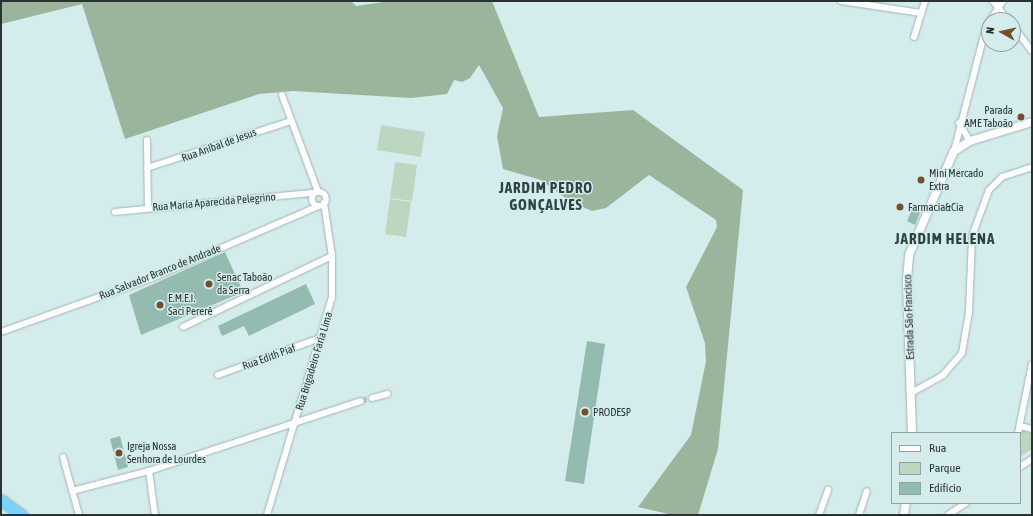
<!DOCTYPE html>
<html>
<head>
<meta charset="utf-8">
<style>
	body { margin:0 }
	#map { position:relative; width:1033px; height:516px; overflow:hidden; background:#d5eced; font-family:"Asap Condensed",sans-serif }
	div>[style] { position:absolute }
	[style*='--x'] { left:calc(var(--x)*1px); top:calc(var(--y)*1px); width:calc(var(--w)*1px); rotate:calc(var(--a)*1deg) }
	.green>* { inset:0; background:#bed6c0 }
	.forest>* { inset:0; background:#9bb59d }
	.building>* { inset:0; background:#93bbaf }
	.street-tunnel>* { height:6px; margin-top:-3px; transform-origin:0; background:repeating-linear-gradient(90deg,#b3c7c8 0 6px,transparent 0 9px) }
	.roads { filter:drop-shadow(0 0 1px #9fb4b6) drop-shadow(0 0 1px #9fb4b6) }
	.street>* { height:6px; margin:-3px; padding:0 3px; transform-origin:3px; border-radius:3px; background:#fff }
	.street>.ring { margin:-3px; padding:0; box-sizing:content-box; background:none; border:6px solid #fff; border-radius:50% }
	.secondary>* { height:8px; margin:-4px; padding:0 4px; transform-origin:4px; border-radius:4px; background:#fff }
	.highway>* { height:11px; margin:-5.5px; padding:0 5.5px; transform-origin:5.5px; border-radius:5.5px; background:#79d4fd }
	.dots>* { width:11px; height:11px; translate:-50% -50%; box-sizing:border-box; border:2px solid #d5eced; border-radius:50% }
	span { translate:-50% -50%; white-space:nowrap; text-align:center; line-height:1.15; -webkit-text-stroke:3px #d5eced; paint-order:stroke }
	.poi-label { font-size:11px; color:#2a3333 }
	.right { translate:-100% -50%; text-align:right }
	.left { translate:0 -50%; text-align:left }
	.street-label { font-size:11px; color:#2a3333 }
	.district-label { font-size:15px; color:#2f4243; font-weight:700; letter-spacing:1px }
	.frame { position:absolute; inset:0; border:2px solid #2a3333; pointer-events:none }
	.legend { position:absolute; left:891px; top:432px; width:130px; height:72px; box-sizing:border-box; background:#d5eced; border:1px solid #91a2a3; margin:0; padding:5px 7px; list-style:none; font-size:12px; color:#2a3333 }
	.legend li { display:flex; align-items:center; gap:8px; height:20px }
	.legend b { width:20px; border:1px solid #91a2a3 }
	.north { position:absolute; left:981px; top:12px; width:40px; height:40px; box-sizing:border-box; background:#d5eced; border:1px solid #91a2a3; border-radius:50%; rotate:278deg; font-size:11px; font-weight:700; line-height:16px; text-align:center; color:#2a3333 }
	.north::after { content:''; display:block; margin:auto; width:14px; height:18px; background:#74502a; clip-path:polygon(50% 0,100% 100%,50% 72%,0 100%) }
</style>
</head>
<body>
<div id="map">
	<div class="green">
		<div style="clip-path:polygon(381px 125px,425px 132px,421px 157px,377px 150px)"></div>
		<div style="clip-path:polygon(395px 162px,417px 165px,412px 201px,390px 198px)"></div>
		<div style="clip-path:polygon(390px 199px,411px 202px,406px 237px,385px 234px)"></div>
		<div style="clip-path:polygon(1022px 430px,1032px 433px,1032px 449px,1020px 457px)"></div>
	</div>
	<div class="forest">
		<div style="clip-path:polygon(1px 1px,351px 1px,356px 6px,391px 1px,492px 1px,539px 117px,633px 110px,743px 190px,718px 449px,698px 515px,673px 515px,638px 507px,691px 435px,706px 361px,705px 343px,686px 287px,717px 227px,716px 220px,649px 175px,606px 208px,592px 211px,571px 202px,541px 180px,503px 169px,497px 136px,503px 108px,479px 65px,470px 78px,462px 82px,454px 80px,447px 94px,411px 98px,293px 91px,259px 94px,125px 139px,82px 4px,1px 24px)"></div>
	</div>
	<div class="building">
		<div style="clip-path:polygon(913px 207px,921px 210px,915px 225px,907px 221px)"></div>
		<div style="clip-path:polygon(225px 252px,243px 292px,141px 335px,129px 295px)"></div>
		<div style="clip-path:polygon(306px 284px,315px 304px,249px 336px,244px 326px,222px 336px,218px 326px)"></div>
		<div style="clip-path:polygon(587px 341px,605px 344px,584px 484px,565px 481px)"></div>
		<div style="clip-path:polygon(120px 436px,128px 467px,118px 470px,110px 439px)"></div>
	</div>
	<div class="street-tunnel">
		<div style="--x:361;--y:401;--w:11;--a:-15"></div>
	</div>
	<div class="roads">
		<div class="street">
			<div style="--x:841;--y:1;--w:81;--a:8.5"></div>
			<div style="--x:993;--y:1;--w:24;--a:52"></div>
			<div style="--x:1013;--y:26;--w:31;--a:53"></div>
			<div style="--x:914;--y:37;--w:38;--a:-73"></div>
			<div style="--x:282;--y:95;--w:103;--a:69.6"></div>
			<div style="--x:959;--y:123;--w:21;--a:59"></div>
			<div style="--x:147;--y:140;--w:68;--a:89.2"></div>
			<div style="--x:954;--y:151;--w:128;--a:-75.5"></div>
			<div style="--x:986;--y:27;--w:31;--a:-57"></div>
			<div style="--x:147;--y:168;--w:151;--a:-18.1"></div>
			<div class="ring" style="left:312px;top:192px;width:8px;height:8px"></div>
			<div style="--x:115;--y:212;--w:200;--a:-5.5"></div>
			<div style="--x:183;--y:327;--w:165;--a:-25.5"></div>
			<div style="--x:1;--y:332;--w:160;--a:-19.7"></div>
			<div style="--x:152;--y:278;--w:179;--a:-23.4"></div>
			<div style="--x:218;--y:375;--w:109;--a:-19.9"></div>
			<div style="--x:911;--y:393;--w:37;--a:-29"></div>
			<div style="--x:943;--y:375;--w:29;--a:-49"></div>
			<div style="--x:962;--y:353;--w:42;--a:-80.3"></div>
			<div style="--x:969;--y:312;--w:76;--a:-87.7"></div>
			<div style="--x:972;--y:236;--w:49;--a:-69.7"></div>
			<div style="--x:989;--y:190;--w:18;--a:-45"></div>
			<div style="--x:1002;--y:177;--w:32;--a:-18"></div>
			<div style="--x:372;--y:398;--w:16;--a:-15"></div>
			<div style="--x:1020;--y:426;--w:12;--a:14"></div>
			<div style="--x:1018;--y:433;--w:70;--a:-78.5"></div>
			<div style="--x:63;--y:457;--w:60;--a:74.6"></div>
			<div style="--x:1020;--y:467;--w:14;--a:-34"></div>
			<div style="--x:149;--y:471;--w:44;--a:82.2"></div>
			<div style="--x:72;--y:491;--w:80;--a:-14.6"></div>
			<div style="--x:149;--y:471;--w:223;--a:-18.3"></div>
			<div style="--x:267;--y:515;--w:227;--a:-73.4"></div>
			<div style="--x:332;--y:297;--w:41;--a:-90"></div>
			<div style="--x:332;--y:256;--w:54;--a:-98.6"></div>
			<div style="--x:819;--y:515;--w:27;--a:-70"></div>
			<div style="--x:859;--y:515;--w:25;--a:-72"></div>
			<div style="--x:948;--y:515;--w:22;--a:-34"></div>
		</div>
		<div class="secondary">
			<div style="--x:912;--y:433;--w:154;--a:-91.9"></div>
			<div style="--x:907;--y:279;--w:24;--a:-85"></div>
			<div style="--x:909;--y:255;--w:113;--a:-66.6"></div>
			<div style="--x:954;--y:151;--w:19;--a:-32"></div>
			<div style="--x:970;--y:141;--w:65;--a:-17"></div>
			<div style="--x:904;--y:515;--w:12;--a:-81"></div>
		</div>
		<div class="highway">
			<div style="--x:1;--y:500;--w:26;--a:36"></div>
		</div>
	</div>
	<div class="dots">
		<div style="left:1021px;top:117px;background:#74502a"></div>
		<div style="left:921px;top:180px;background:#74502a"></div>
		<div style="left:900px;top:207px;background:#74502a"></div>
		<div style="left:209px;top:284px;background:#74502a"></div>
		<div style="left:160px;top:305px;background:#74502a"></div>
		<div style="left:585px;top:412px;background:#74502a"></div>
		<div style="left:119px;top:453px;background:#74502a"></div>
	</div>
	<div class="poi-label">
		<span class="right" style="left:1013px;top:117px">Parada<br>AME Taboão</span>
		<span class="left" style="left:929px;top:180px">Mini Mercado<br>Extra</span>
		<span class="left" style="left:908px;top:207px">Farmacia&amp;Cia</span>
		<span class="left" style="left:217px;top:284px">Senac Taboão<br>da Serra</span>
		<span class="left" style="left:168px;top:305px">E.M.E.I.<br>Saci Pererê</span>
		<span class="left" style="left:593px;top:412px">PRODESP</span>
		<span class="left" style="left:127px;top:453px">Igreja Nossa<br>Senhora de Lourdes</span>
	</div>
	<div class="street-label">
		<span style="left:219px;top:145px;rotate:-20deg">Rua Aníbal de Jesus</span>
		<span style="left:214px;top:202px;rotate:-5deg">Rua Maria Aparecida Pelegrino</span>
		<span style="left:160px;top:272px;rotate:-22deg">Rua Salvador Branco de Andrade</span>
		<span style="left:909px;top:317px;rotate:-92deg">Estrada São Francisco</span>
		<span style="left:269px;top:357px;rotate:-20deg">Rua Edith Piaf</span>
		<span style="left:314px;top:361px;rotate:-73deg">Rua Brigadeiro Faria Lima</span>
	</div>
	<div class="district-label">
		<span style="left:546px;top:196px">JARDIM PEDRO<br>GONÇALVES</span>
		<span style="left:945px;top:239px">JARDIM HELENA</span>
	</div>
	<div class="frame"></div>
	<ul class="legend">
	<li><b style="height:5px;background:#fff"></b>Rua</li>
	<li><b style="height:11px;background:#bed6c0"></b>Parque</li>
	<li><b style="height:11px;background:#93bbaf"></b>Edifício</li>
	</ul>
	<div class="north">N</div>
</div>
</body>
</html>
